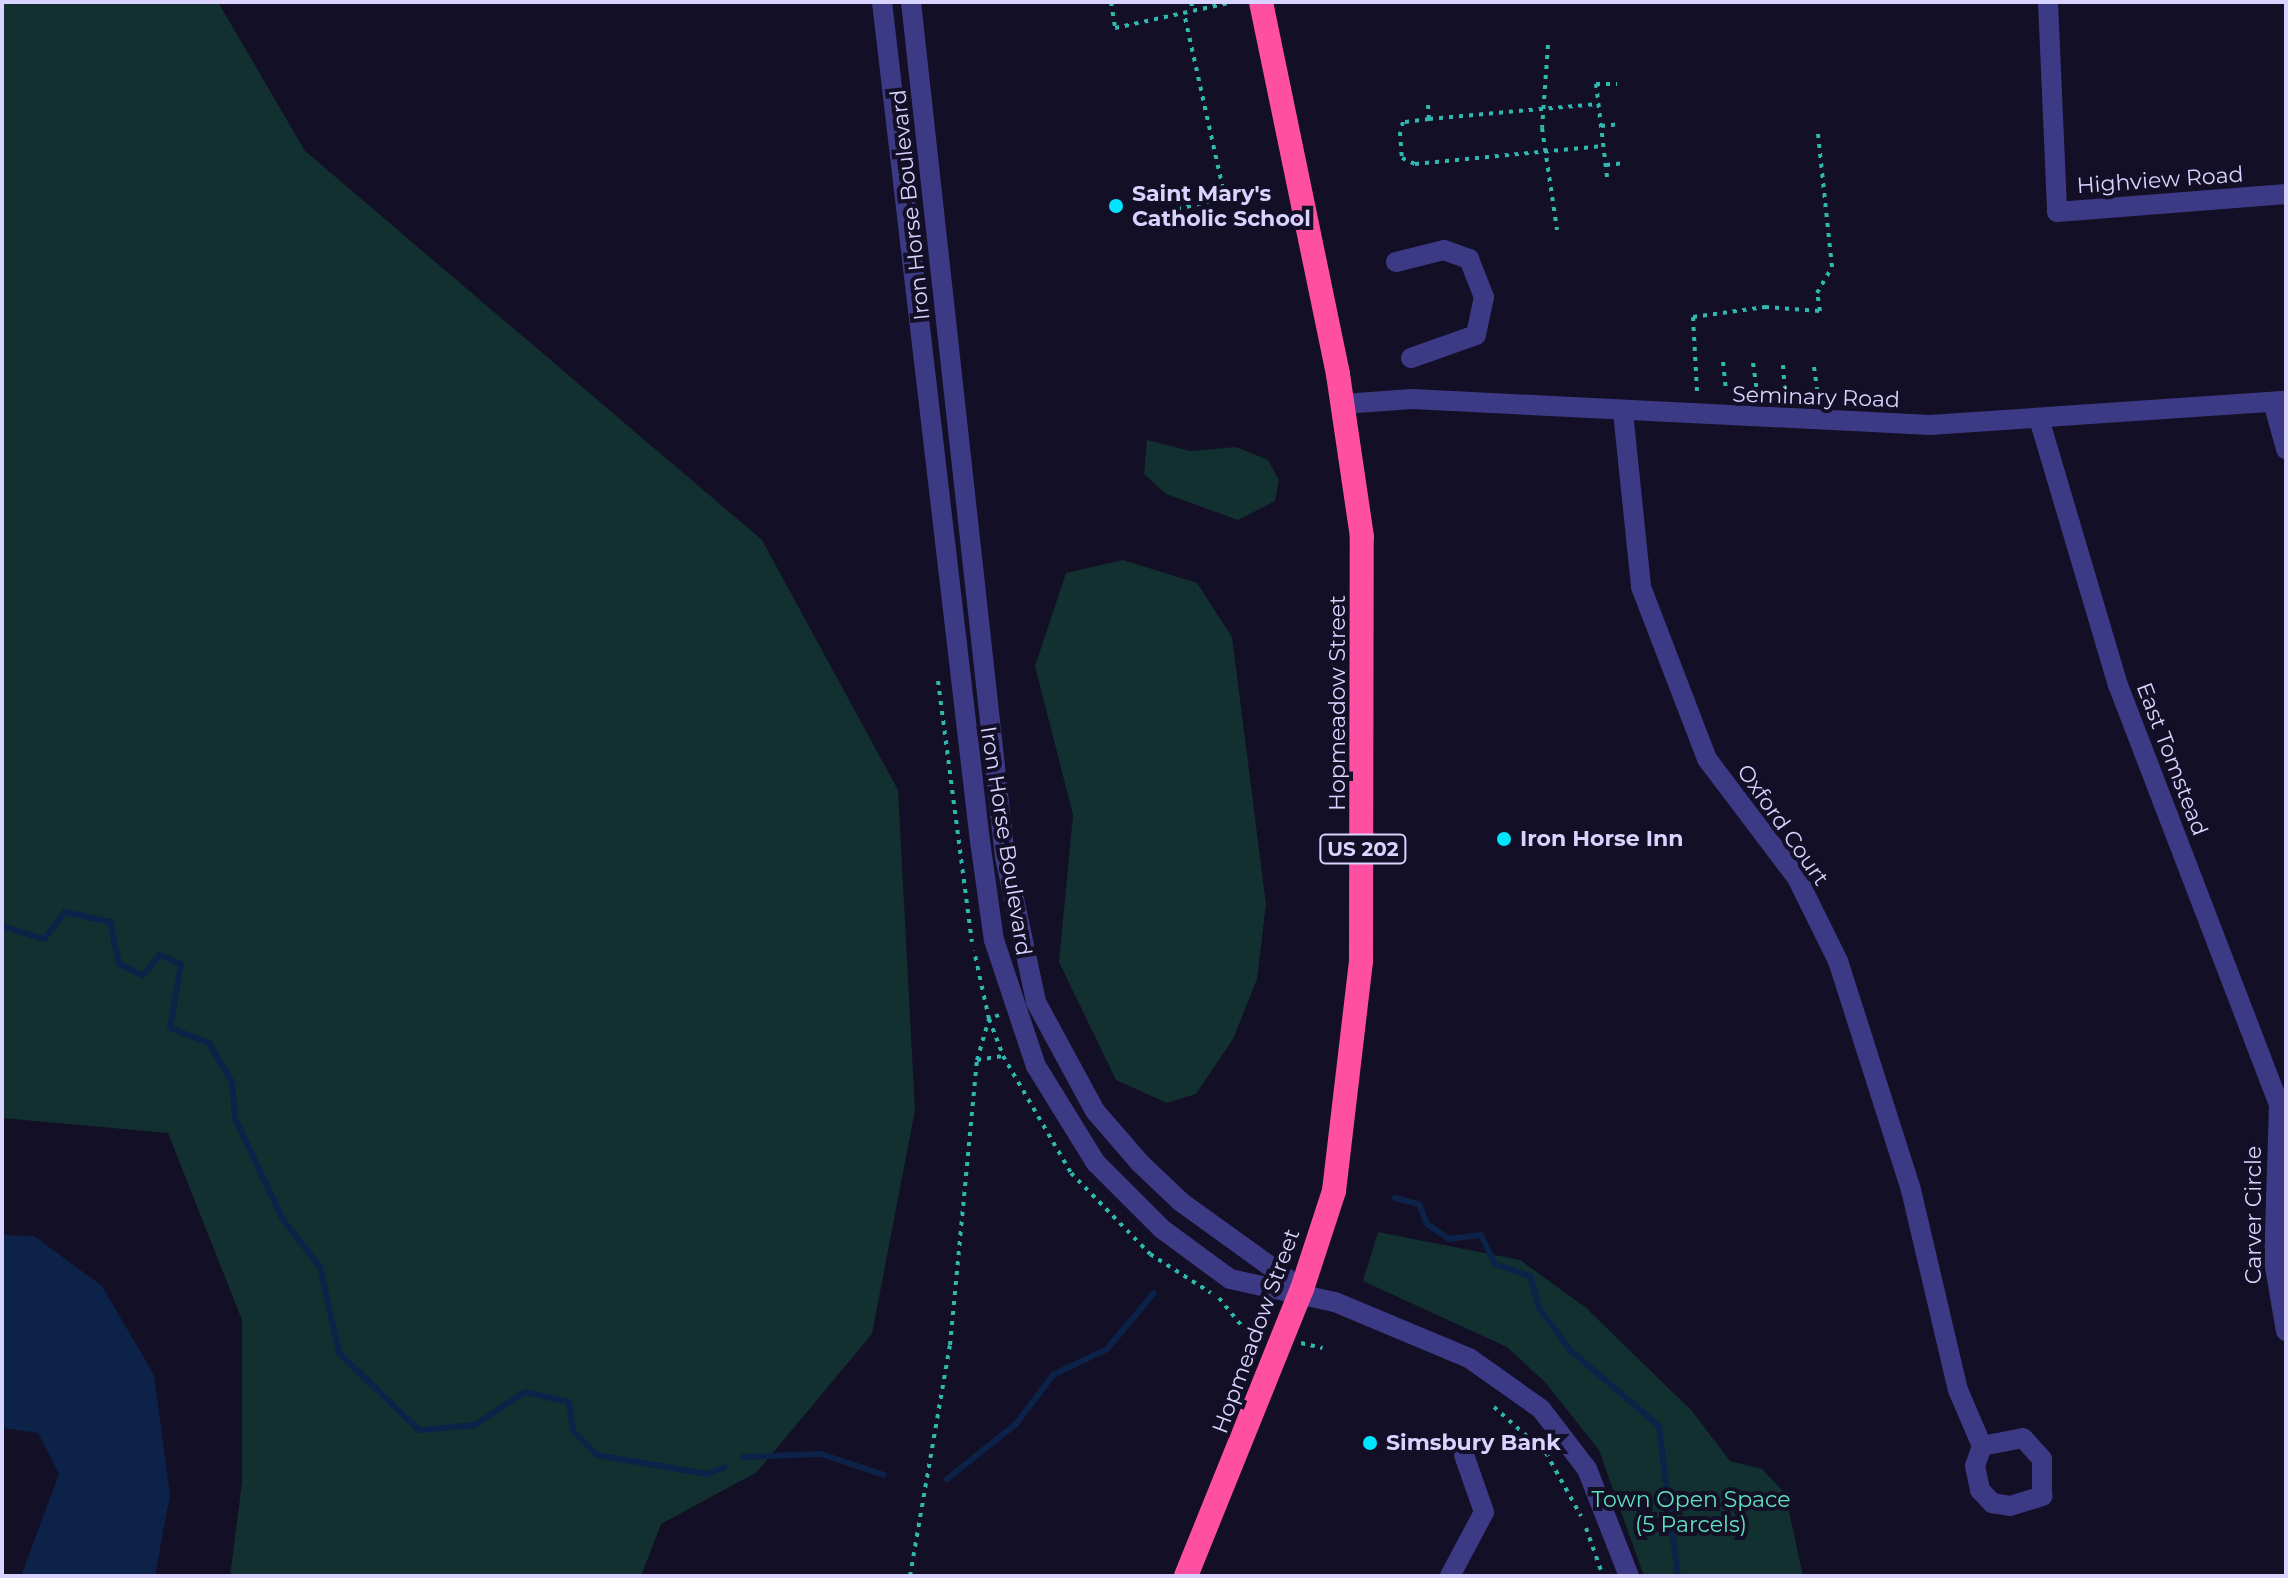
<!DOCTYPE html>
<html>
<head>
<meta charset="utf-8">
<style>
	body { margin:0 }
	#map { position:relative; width:2288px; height:1578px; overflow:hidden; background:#130f26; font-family:Montserrat,sans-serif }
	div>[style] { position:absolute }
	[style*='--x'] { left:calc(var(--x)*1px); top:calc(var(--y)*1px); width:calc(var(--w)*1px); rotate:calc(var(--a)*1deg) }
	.green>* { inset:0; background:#12302f }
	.water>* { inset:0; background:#0c2248 }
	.stream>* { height:6px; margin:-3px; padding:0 3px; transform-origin:3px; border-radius:3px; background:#0c2248 }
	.path>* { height:4px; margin-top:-2px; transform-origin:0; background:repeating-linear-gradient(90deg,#2fb8b0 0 4px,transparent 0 10px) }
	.minor>* { height:20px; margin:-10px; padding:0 10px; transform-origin:10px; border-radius:10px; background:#3d3a85 }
	.highway>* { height:24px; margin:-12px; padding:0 12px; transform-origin:12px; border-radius:12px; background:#ff4fa3 }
	.dots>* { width:22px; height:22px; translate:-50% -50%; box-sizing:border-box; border:4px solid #130f26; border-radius:50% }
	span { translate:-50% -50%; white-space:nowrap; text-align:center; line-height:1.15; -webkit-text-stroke:8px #130f26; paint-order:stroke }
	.shield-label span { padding:2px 6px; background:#130f26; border:2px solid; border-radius:6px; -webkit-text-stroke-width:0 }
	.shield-label { font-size:20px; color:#d9d4ff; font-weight:700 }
	.street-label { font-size:22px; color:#d9d4ff }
	.poi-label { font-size:22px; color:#d9d4ff; font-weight:700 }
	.left { translate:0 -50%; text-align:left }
	.park-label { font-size:22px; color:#5fe0c0 }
	.frame { position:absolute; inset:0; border:4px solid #d9d4ff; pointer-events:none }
</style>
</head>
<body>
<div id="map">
	<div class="green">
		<div style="clip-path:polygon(2px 2px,218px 2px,305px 151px,762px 540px,898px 790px,915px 1110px,872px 1334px,757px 1472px,661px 1524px,641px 1576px,230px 1576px,242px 1482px,242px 1320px,168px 1133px,2px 1118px)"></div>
		<div style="clip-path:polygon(1147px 440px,1190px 451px,1236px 447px,1268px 460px,1279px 480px,1275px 501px,1238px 520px,1166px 494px,1144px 474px)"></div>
		<div style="clip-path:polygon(1123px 560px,1197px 583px,1232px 637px,1266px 904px,1257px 979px,1233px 1039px,1196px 1094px,1167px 1103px,1116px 1080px,1059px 962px,1073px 815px,1035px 666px,1066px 573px)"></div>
		<div style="clip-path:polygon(1378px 1232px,1520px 1260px,1585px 1307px,1692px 1411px,1730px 1461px,1762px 1469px,1785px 1493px,1803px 1576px,1644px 1576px,1599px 1450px,1545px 1382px,1507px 1347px,1363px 1281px)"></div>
	</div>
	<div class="water">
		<div style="clip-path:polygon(2px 1235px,34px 1236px,102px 1286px,154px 1375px,170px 1495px,155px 1576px,21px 1576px,59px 1474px,38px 1433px,2px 1428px)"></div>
	</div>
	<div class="stream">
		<div style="--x:2;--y:926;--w:44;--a:17.2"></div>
		<div style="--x:44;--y:939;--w:34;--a:-52"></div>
		<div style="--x:65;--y:912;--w:46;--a:12.5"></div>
		<div style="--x:110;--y:922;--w:43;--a:77.9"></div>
		<div style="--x:119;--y:964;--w:26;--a:25"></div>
		<div style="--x:143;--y:975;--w:26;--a:-50"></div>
		<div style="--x:160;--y:955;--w:23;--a:23"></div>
		<div style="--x:181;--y:964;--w:65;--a:99.8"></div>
		<div style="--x:170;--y:1028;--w:42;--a:21"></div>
		<div style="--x:209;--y:1043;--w:45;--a:59.5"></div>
		<div style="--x:232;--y:1082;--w:36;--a:85"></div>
		<div style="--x:235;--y:1118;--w:110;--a:64.8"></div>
		<div style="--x:282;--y:1218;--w:62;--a:52.2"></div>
		<div style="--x:320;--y:1267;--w:88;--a:77.5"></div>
		<div style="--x:339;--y:1353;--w:111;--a:43.9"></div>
		<div style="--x:419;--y:1430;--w:56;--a:-5.1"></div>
		<div style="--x:475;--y:1425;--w:60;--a:-33.4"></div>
		<div style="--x:525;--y:1392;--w:45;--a:12.8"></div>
		<div style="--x:569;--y:1402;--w:29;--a:82"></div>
		<div style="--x:573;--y:1431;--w:34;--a:45"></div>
		<div style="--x:597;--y:1455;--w:112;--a:9.8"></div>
		<div style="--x:707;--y:1474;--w:19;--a:-21"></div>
		<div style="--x:1395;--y:1198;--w:25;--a:14"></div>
		<div style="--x:1419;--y:1204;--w:22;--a:68"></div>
		<div style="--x:1427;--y:1224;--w:27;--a:34"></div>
		<div style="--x:1449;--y:1239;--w:32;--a:-7"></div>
		<div style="--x:1481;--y:1235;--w:32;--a:64"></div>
		<div style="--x:1495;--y:1264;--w:37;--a:19"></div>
		<div style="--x:1530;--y:1276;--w:33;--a:74"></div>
		<div style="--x:1539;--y:1308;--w:54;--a:53.3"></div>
		<div style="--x:1571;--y:1351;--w:116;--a:40.4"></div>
		<div style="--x:1659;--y:1426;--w:151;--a:82.8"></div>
		<div style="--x:743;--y:1457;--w:78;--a:-2.2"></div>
		<div style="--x:821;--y:1454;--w:66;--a:18.4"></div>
		<div style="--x:947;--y:1479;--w:88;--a:-38.6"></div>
		<div style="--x:1016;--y:1424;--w:61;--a:-52.9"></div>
		<div style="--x:1053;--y:1375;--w:60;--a:-25.7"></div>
		<div style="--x:1107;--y:1349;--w:73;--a:-50"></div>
	</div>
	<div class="path">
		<div style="--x:1111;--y:2;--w:26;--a:81"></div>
		<div style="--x:1115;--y:28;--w:121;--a:-12.4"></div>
		<div style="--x:1191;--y:2;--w:9;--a:77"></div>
		<div style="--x:1548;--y:45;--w:83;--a:94.1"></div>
		<div style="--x:1542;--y:128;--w:103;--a:81.6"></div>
		<div style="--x:1428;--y:105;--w:14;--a:86"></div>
		<div style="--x:1429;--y:119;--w:170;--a:-5.1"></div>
		<div style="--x:1429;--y:119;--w:26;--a:173"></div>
		<div style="--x:1403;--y:122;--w:10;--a:107"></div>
		<div style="--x:1400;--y:132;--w:26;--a:86"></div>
		<div style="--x:1402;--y:158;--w:14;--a:25"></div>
		<div style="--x:1415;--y:164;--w:189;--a:-5.5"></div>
		<div style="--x:1601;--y:126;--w:20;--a:-6"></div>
		<div style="--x:1606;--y:165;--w:19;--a:-6"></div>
		<div style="--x:1607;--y:177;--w:94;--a:-96.7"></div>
		<div style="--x:1596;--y:84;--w:21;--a:0"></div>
		<div style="--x:1138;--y:218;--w:89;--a:-12.9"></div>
		<div style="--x:1225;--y:198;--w:189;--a:-102.5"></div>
		<div style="--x:1723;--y:362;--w:30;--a:84"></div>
		<div style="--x:1753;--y:363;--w:30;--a:82"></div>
		<div style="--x:1783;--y:365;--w:29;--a:86"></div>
		<div style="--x:1814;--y:367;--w:28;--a:82"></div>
		<div style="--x:1697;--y:391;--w:74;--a:-93.1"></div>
		<div style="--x:1693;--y:317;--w:73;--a:-7.9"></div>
		<div style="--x:1765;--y:307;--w:55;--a:4.2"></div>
		<div style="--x:1820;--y:311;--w:18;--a:-99"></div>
		<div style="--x:1817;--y:293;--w:30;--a:-60"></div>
		<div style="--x:1832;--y:267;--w:135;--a:-96"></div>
		<div style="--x:938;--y:681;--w:263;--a:82.6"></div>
		<div style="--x:999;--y:1015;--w:11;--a:158"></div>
		<div style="--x:989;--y:1019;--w:40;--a:69"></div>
		<div style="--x:1003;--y:1056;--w:135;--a:59.8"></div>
		<div style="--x:1071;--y:1173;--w:113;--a:45.7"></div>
		<div style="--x:1150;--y:1254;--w:72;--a:32.6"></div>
		<div style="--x:977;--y:1060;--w:26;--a:-9"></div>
		<div style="--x:1219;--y:1298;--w:41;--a:50.9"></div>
		<div style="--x:1245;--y:1330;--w:17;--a:10"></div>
		<div style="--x:1301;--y:1343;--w:22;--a:13"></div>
		<div style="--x:1494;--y:1407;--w:69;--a:41.5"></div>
		<div style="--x:1546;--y:1453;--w:72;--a:60.9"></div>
		<div style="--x:1586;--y:1528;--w:51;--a:70.5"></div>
		<div style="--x:910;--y:1576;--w:234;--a:-80.2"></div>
		<div style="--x:950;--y:1345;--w:286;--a:-84.6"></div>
		<div style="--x:977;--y:1060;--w:43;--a:-73.7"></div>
		<div style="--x:989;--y:1019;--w:70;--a:-102.4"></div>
	</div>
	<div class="minor">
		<div style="--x:882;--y:2;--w:845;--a:83.34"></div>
		<div style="--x:980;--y:841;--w:100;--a:82"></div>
		<div style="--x:994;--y:940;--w:133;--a:71.6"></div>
		<div style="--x:1036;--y:1066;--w:114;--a:58.3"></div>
		<div style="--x:1096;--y:1163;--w:93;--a:45"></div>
		<div style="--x:1162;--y:1229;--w:84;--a:36.3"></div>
		<div style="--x:1230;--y:1279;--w:107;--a:12.4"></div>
		<div style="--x:1335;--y:1302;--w:145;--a:22.7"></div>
		<div style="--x:1469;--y:1358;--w:88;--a:35.3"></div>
		<div style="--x:1541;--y:1409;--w:76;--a:52.5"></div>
		<div style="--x:1587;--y:1469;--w:115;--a:68.6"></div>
		<div style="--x:911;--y:2;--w:860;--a:83.73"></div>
		<div style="--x:1005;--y:857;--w:148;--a:77.9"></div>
		<div style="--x:1036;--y:1002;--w:124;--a:61.6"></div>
		<div style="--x:1095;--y:1111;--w:69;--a:49.1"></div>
		<div style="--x:1140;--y:1163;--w:57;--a:43.6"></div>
		<div style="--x:1181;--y:1202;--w:145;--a:35.8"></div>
		<div style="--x:2048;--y:2;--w:210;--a:87.5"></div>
		<div style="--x:2057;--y:212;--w:230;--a:-4.5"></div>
		<div style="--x:1396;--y:262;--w:49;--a:-14"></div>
		<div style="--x:1444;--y:250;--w:27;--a:20"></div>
		<div style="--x:1469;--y:259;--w:41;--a:68.5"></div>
		<div style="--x:1484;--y:297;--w:39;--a:102"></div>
		<div style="--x:1476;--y:335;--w:69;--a:160.5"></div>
		<div style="--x:2273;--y:402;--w:49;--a:74.5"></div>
		<div style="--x:1343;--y:404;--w:69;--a:-4.1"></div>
		<div style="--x:1412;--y:399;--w:519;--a:2.87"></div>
		<div style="--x:1930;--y:425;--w:357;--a:-3.9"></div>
		<div style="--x:1623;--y:412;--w:176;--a:84.1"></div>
		<div style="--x:1641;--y:587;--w:184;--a:69"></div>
		<div style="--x:1707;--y:759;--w:149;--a:52.9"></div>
		<div style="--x:1797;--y:878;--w:93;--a:63.7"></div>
		<div style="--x:1838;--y:961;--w:240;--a:72.3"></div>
		<div style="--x:1911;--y:1190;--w:205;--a:76.8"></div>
		<div style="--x:1958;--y:1390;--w:61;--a:66.8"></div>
		<div style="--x:1982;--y:1446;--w:21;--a:109"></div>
		<div style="--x:1975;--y:1466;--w:25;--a:78"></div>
		<div style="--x:1980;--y:1490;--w:18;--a:47"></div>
		<div style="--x:1992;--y:1503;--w:18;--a:9"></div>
		<div style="--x:2010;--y:1506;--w:34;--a:-17"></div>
		<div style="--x:2042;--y:1496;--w:37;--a:-90"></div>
		<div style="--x:2042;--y:1459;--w:28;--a:-132"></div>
		<div style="--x:2023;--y:1438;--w:42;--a:169"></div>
		<div style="--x:2040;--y:422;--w:274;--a:73.5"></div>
		<div style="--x:2118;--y:685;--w:450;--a:69"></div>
		<div style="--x:2279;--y:1105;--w:156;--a:91.8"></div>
		<div style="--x:2274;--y:1261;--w:71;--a:80.3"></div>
		<div style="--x:1450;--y:1576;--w:72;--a:-62"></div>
		<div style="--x:1484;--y:1512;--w:60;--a:-109.3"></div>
	</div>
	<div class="highway">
		<div style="--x:1186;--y:1576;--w:310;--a:-68"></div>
		<div style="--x:1302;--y:1289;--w:103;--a:-71.9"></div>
		<div style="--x:1334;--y:1191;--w:232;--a:-83.3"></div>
		<div style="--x:1361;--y:961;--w:424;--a:-89.9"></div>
		<div style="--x:1362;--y:537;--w:165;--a:-98.4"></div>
		<div style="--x:1338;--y:374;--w:380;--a:-101.7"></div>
	</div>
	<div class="dots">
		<div style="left:1116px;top:206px;background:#00e5ff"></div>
		<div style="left:1504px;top:839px;background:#00e5ff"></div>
		<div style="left:1370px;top:1443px;background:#00e5ff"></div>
	</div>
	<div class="shield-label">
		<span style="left:1363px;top:849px">US 202</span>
	</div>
	<div class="street-label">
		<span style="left:2160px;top:180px;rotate:-4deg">Highview Road</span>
		<span style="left:910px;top:205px;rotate:-96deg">Iron Horse Boulevard</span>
		<span style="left:1816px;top:397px;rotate:2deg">Seminary Road</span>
		<span style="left:1338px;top:703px;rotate:-90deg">Hopmeadow Street</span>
		<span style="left:2172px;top:759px;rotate:69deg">East Tomstead</span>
		<span style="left:1783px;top:825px;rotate:55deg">Oxford Court</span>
		<span style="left:1006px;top:841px;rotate:81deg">Iron Horse Boulevard</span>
		<span style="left:2254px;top:1215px;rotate:-90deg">Carver Circle</span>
		<span style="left:1256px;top:1331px;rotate:-70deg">Hopmeadow Street</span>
	</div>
	<div class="poi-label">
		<span class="left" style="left:1132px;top:206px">Saint Mary's<br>Catholic School</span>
		<span class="left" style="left:1520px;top:839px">Iron Horse Inn</span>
		<span class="left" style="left:1386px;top:1443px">Simsbury Bank</span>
	</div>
	<div class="park-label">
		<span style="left:1691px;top:1512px">Town Open Space<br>(5 Parcels)</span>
	</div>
	<div class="frame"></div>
</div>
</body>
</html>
